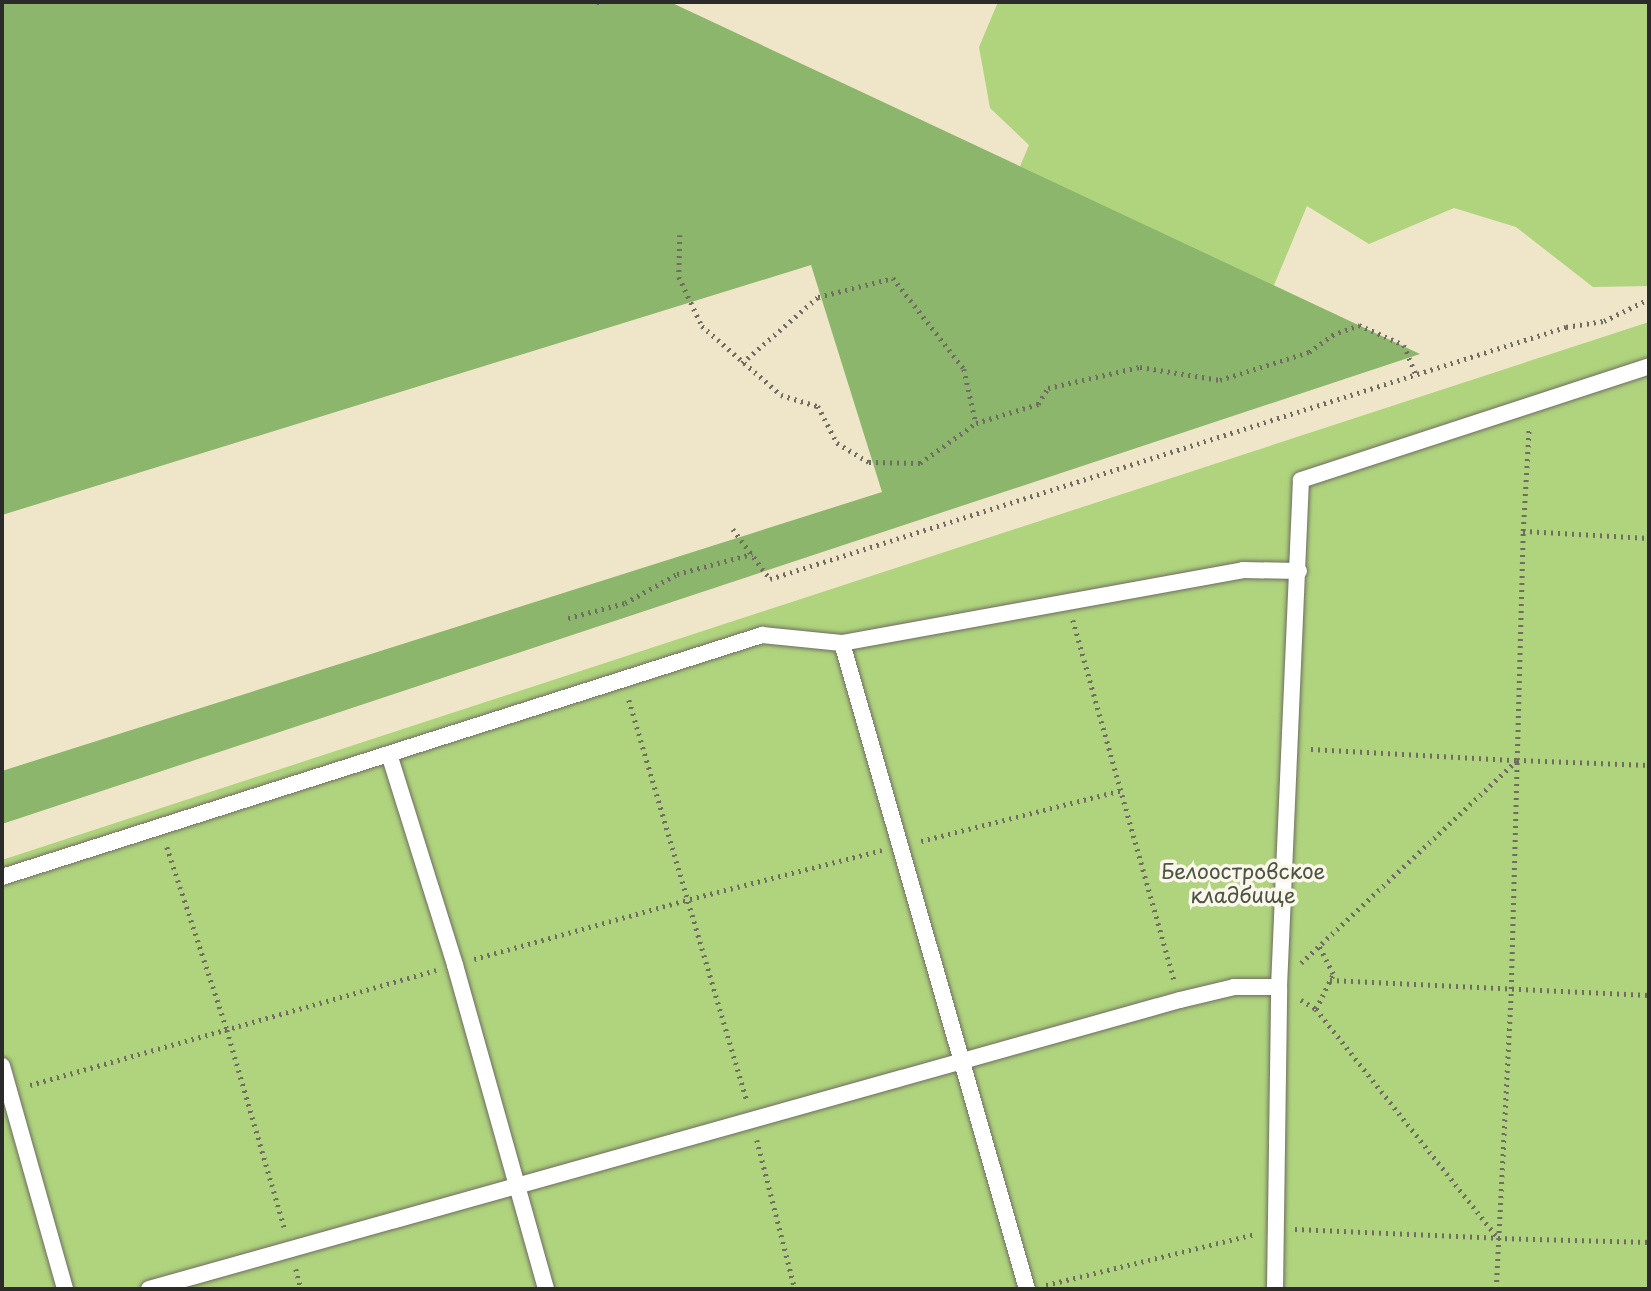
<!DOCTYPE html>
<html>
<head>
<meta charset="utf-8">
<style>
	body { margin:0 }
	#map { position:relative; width:1651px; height:1291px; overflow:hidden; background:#efe5c8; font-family:"Playpen Sans",sans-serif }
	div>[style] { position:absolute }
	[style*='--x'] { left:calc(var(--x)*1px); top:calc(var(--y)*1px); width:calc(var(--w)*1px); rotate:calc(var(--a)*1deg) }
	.green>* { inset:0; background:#afd47d }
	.forest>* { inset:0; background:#8bb66c }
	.path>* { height:4.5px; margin-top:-2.25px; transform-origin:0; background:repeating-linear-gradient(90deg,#706c62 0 2px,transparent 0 7px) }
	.roads { filter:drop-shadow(0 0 2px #706c62) drop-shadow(0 0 2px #706c62) }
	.lane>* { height:16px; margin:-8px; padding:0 8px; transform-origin:8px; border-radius:8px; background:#fff }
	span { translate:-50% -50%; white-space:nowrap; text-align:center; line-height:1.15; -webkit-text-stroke:7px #fbf7ec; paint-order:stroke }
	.park-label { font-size:21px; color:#4c5540 }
	.frame { position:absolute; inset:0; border:4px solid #2b2b2b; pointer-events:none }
</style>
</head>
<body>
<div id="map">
	<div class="green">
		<div style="clip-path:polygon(998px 2px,1649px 2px,1649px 286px,1593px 287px,1516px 227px,1454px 208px,1369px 244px,1307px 206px,1267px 302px,993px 230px,1029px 145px,990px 108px,979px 47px)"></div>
		<div style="clip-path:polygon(1649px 322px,1649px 1289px,2px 1289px,2px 860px)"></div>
	</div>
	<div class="forest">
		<div style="clip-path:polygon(2px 2px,670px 2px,1420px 354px,2px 824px,2px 771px,882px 492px,811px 265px,2px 515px)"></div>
	</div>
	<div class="path">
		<div style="--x:599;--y:2;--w:3;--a:72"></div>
		<div style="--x:680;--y:235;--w:42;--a:91.4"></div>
		<div style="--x:679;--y:277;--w:54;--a:64.9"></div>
		<div style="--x:702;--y:326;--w:105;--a:41.1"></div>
		<div style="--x:781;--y:395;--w:39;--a:17"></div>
		<div style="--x:818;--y:406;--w:42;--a:62.8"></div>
		<div style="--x:837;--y:443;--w:37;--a:31"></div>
		<div style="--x:869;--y:462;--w:51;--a:1.1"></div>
		<div style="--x:920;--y:463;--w:69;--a:-35.5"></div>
		<div style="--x:976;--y:423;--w:65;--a:-17"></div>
		<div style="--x:1038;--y:404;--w:19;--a:-58"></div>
		<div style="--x:1048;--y:388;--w:94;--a:-12.9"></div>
		<div style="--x:1140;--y:367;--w:81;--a:9.2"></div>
		<div style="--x:1220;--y:380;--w:93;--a:-17.5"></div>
		<div style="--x:1309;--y:352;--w:29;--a:-36"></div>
		<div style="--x:1332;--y:335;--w:29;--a:-20"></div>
		<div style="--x:1359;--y:325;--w:49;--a:24"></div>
		<div style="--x:1404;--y:345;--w:31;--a:68"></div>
		<div style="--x:742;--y:363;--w:101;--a:-41"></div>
		<div style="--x:818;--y:297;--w:77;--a:-14.2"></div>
		<div style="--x:893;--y:278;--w:115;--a:52"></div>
		<div style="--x:964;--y:369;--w:55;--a:77.5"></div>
		<div style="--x:733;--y:529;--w:62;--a:53.5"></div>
		<div style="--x:770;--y:579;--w:835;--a:-17.57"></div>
		<div style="--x:1566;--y:327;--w:38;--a:-9"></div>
		<div style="--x:1604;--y:321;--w:50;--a:-26.1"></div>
		<div style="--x:1523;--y:531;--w:103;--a:-86.7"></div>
		<div style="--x:568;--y:618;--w:59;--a:-14.7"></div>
		<div style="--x:625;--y:603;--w:60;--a:-29.1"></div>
		<div style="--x:677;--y:574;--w:78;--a:-14.9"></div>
		<div style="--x:1073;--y:620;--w:373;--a:74.3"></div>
		<div style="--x:629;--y:700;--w:418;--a:73.6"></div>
		<div style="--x:1311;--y:749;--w:206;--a:3.1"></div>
		<div style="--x:1517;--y:760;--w:229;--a:-88.5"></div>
		<div style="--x:1523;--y:531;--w:126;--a:3.2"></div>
		<div style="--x:921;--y:841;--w:208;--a:-14.2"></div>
		<div style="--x:167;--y:847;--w:193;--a:71.8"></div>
		<div style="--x:227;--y:1030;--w:208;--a:73.8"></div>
		<div style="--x:474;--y:959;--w:224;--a:-15.5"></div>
		<div style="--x:690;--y:899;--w:198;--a:-14.3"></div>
		<div style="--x:1301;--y:963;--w:296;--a:-43.2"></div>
		<div style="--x:1517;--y:760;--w:132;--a:2.2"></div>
		<div style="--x:1330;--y:980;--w:319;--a:2.7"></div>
		<div style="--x:1301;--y:1000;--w:17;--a:31"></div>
		<div style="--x:1316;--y:1009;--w:293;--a:51.5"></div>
		<div style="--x:1498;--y:1238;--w:151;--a:1.5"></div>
		<div style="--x:1316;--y:1009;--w:39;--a:-64"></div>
		<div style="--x:1333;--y:974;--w:33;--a:-117"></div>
		<div style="--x:30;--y:1085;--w:422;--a:-15.8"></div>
		<div style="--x:757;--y:1140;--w:154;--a:75.7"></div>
		<div style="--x:1295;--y:1229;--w:203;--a:2.5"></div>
		<div style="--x:296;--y:1269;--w:21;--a:76"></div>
		<div style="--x:1046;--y:1285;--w:216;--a:-13.7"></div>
		<div style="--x:1496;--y:1289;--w:300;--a:-87.1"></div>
		<div style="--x:1511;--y:989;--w:228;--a:-88.5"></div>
	</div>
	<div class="roads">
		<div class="lane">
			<div style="--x:842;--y:643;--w:672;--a:74.02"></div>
			<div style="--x:389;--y:754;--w:221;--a:72.6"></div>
			<div style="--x:455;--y:965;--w:337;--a:74.3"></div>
			<div style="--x:2;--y:877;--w:798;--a:-17.66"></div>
			<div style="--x:762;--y:635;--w:80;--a:5.7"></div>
			<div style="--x:842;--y:643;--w:408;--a:-10.3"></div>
			<div style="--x:1243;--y:570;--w:56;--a:1"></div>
			<div style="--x:2;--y:1066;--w:232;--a:74.2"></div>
			<div style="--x:149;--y:1289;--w:1071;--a:-15.66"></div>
			<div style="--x:1180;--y:1000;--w:56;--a:-13.5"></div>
			<div style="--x:1234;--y:987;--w:45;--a:0"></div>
			<div style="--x:1275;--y:1289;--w:302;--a:-89.2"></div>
			<div style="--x:1279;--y:987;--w:507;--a:-87.52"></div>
			<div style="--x:1301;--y:480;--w:366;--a:-18.1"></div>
		</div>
	</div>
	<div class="park-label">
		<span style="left:1243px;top:882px">Белоостровское<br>кладбище</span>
	</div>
	<div class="frame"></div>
</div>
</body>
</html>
